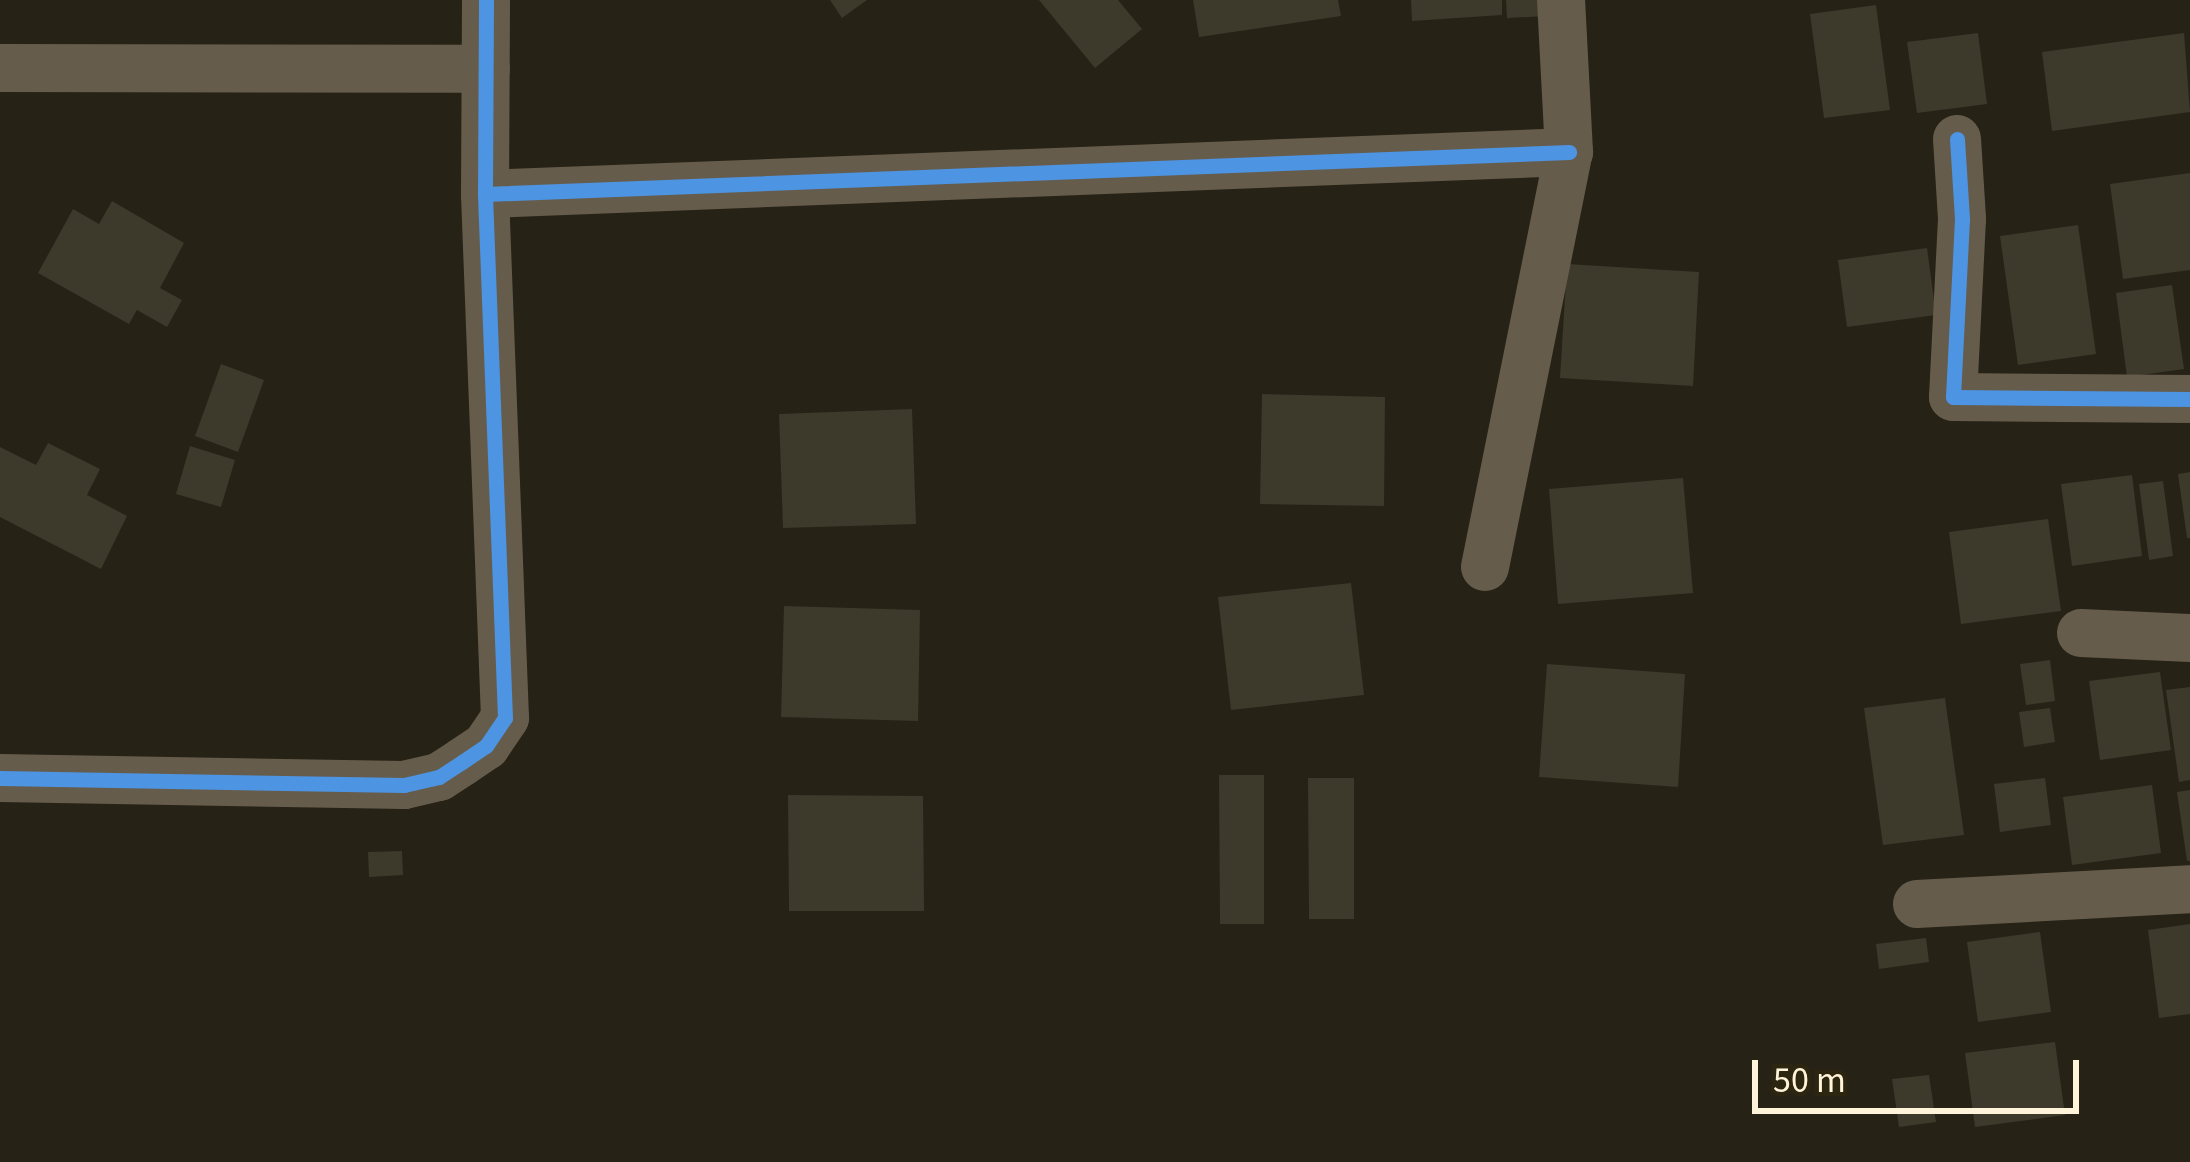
<!DOCTYPE html>
<html>
<head>
<meta charset="utf-8">
<style>
	body { margin:0 }
	#map { position:relative; width:2190px; height:1162px; overflow:hidden; background:#262216; font-family:"Source Sans 3",sans-serif }
	div>[style] { position:absolute }
	[style*='--x'] { left:calc(var(--x)*1px); top:calc(var(--y)*1px); width:calc(var(--w)*1px); rotate:calc(var(--a)*1deg) }
	.building>* { inset:0; background:#3d392b }
	.minor>* { height:48px; margin:-24px; padding:0 24px; transform-origin:24px; border-radius:24px; background:#665c4b }
	.cycleway>* { height:15px; margin:-7.5px; padding:0 7.5px; transform-origin:7.5px; border-radius:7.5px; background:#4d94e3 }
	span { translate:-50% -50%; white-space:nowrap; text-align:center; line-height:1.15; -webkit-text-stroke:9px #2c2510; paint-order:stroke }
	.scale { position:absolute; left:1752px; top:1060px; width:327px; height:54px; box-sizing:border-box; border:6px solid #fff4da; border-top:0; padding-left:15px; font-size:36px; line-height:42px; white-space:nowrap; color:#fff4da; -webkit-text-stroke:9px #2c2510; paint-order:stroke }
</style>
</head>
<body>
<div id="map">
	<div class="building">
		<div style="clip-path:polygon(830px 0,867px 0,842px 18px)"></div>
		<div style="clip-path:polygon(1039px 0,1118px 0,1142px 29px,1095px 68px)"></div>
		<div style="clip-path:polygon(1193px 0,1338px 0,1341px 16px,1199px 37px)"></div>
		<div style="clip-path:polygon(1411px 0,1502px 0,1502px 15px,1412px 21px)"></div>
		<div style="clip-path:polygon(1506px 0,1547px 0,1548px 16px,1507px 18px)"></div>
		<div style="clip-path:polygon(1876px 5px,1890px 110px,1824px 118px,1810px 14px)"></div>
		<div style="clip-path:polygon(1978px 33px,1987px 104px,1917px 113px,1907px 42px)"></div>
		<div style="clip-path:polygon(2184px 33px,2190px 112px,2052px 131px,2042px 52px)"></div>
		<div style="clip-path:polygon(2190px 173px,2190px 270px,2123px 279px,2110px 184px)"></div>
		<div style="clip-path:polygon(112px 201px,184px 243px,160px 288px,182px 300px,167px 327px,137px 310px,129px 324px,38px 273px,73px 209px,99px 224px)"></div>
		<div style="clip-path:polygon(2078px 225px,2096px 354px,2018px 365px,2000px 236px)"></div>
		<div style="clip-path:polygon(1927px 248px,1936px 315px,1847px 327px,1838px 260px)"></div>
		<div style="clip-path:polygon(1567px 264px,1699px 272px,1693px 386px,1560px 378px)"></div>
		<div style="clip-path:polygon(2172px 285px,2184px 369px,2127px 377px,2116px 293px)"></div>
		<div style="clip-path:polygon(221px 364px,264px 380px,238px 452px,195px 436px)"></div>
		<div style="clip-path:polygon(1262px 394px,1385px 397px,1384px 506px,1260px 504px)"></div>
		<div style="clip-path:polygon(912px 409px,916px 524px,783px 528px,779px 414px)"></div>
		<div style="clip-path:polygon(48px 443px,100px 469px,87px 495px,127px 516px,101px 569px,0 517px,0 447px,36px 465px)"></div>
		<div style="clip-path:polygon(190px 446px,235px 460px,221px 507px,176px 494px)"></div>
		<div style="clip-path:polygon(2190px 472px,2190px 538px,2187px 538px,2178px 474px)"></div>
		<div style="clip-path:polygon(2132px 475px,2142px 556px,2072px 566px,2061px 484px)"></div>
		<div style="clip-path:polygon(1683px 478px,1693px 593px,1558px 604px,1549px 489px)"></div>
		<div style="clip-path:polygon(2163px 481px,2173px 556px,2149px 560px,2139px 484px)"></div>
		<div style="clip-path:polygon(2048px 519px,2061px 611px,1961px 624px,1949px 532px)"></div>
		<div style="clip-path:polygon(1351px 583px,1364px 695px,1231px 710px,1218px 597px)"></div>
		<div style="clip-path:polygon(784px 606px,920px 610px,918px 721px,781px 717px)"></div>
		<div style="clip-path:polygon(2050px 660px,2055px 701px,2026px 705px,2020px 664px)"></div>
		<div style="clip-path:polygon(1547px 664px,1685px 674px,1678px 787px,1539px 777px)"></div>
		<div style="clip-path:polygon(2160px 672px,2171px 750px,2100px 760px,2089px 681px)"></div>
		<div style="clip-path:polygon(2190px 687px,2190px 780px,2179px 782px,2166px 690px)"></div>
		<div style="clip-path:polygon(1945px 698px,1964px 835px,1883px 845px,1864px 708px)"></div>
		<div style="clip-path:polygon(2050px 708px,2055px 742px,2024px 747px,2019px 712px)"></div>
		<div style="clip-path:polygon(1219px 775px,1264px 775px,1264px 924px,1220px 924px)"></div>
		<div style="clip-path:polygon(1308px 778px,1354px 778px,1354px 919px,1309px 919px)"></div>
		<div style="clip-path:polygon(2045px 778px,2051px 825px,2000px 832px,1994px 784px)"></div>
		<div style="clip-path:polygon(2152px 785px,2161px 853px,2072px 865px,2063px 797px)"></div>
		<div style="clip-path:polygon(2190px 790px,2190px 861px,2187px 861px,2177px 792px)"></div>
		<div style="clip-path:polygon(788px 795px,923px 796px,924px 911px,789px 911px)"></div>
		<div style="clip-path:polygon(402px 851px,403px 875px,369px 877px,368px 852px)"></div>
		<div style="clip-path:polygon(2190px 924px,2190px 1014px,2159px 1018px,2148px 930px)"></div>
		<div style="clip-path:polygon(2040px 932px,2051px 1012px,1978px 1022px,1967px 942px)"></div>
		<div style="clip-path:polygon(1926px 938px,1929px 962px,1879px 969px,1876px 944px)"></div>
		<div style="clip-path:polygon(2055px 1042px,2065px 1115px,1975px 1127px,1965px 1053px)"></div>
		<div style="clip-path:polygon(1929px 1075px,1936px 1122px,1899px 1127px,1892px 1079px)"></div>
	</div>
	<div class="minor">
		<div style="--x:0;--y:68;--w:486;--a:0.1"></div>
		<div style="--x:1957;--y:139;--w:80;--a:86.4"></div>
		<div style="--x:1962;--y:219;--w:178;--a:92.9"></div>
		<div style="--x:1953;--y:397;--w:237;--a:0.5"></div>
		<div style="--x:485;--y:194;--w:1085;--a:-2.22"></div>
		<div style="--x:1485;--y:567;--w:423;--a:-78.6"></div>
		<div style="--x:1569;--y:152;--w:152;--a:-93"></div>
		<div style="--x:2081;--y:633;--w:109;--a:2.6"></div>
		<div style="--x:0;--y:778;--w:404;--a:1"></div>
		<div style="--x:404;--y:785;--w:36;--a:-13"></div>
		<div style="--x:439;--y:777;--w:27;--a:-33"></div>
		<div style="--x:462;--y:762;--w:29;--a:-34"></div>
		<div style="--x:486;--y:746;--w:34;--a:-56"></div>
		<div style="--x:505;--y:718;--w:524;--a:-92.19"></div>
		<div style="--x:485;--y:194;--w:194;--a:-89.7"></div>
		<div style="--x:1917;--y:904;--w:273;--a:-3.1"></div>
	</div>
	<div class="cycleway">
		<div style="--x:1957;--y:139;--w:80;--a:86.4"></div>
		<div style="--x:1962;--y:219;--w:178;--a:92.9"></div>
		<div style="--x:1953;--y:397;--w:237;--a:0.5"></div>
		<div style="--x:485;--y:194;--w:1085;--a:-2.22"></div>
		<div style="--x:0;--y:778;--w:404;--a:1"></div>
		<div style="--x:404;--y:785;--w:36;--a:-13"></div>
		<div style="--x:439;--y:777;--w:27;--a:-33"></div>
		<div style="--x:462;--y:762;--w:29;--a:-34"></div>
		<div style="--x:486;--y:746;--w:34;--a:-56"></div>
		<div style="--x:505;--y:718;--w:524;--a:-92.19"></div>
		<div style="--x:485;--y:194;--w:194;--a:-89.7"></div>
	</div>
	<div class="scale">50 m</div>
</div>
</body>
</html>
